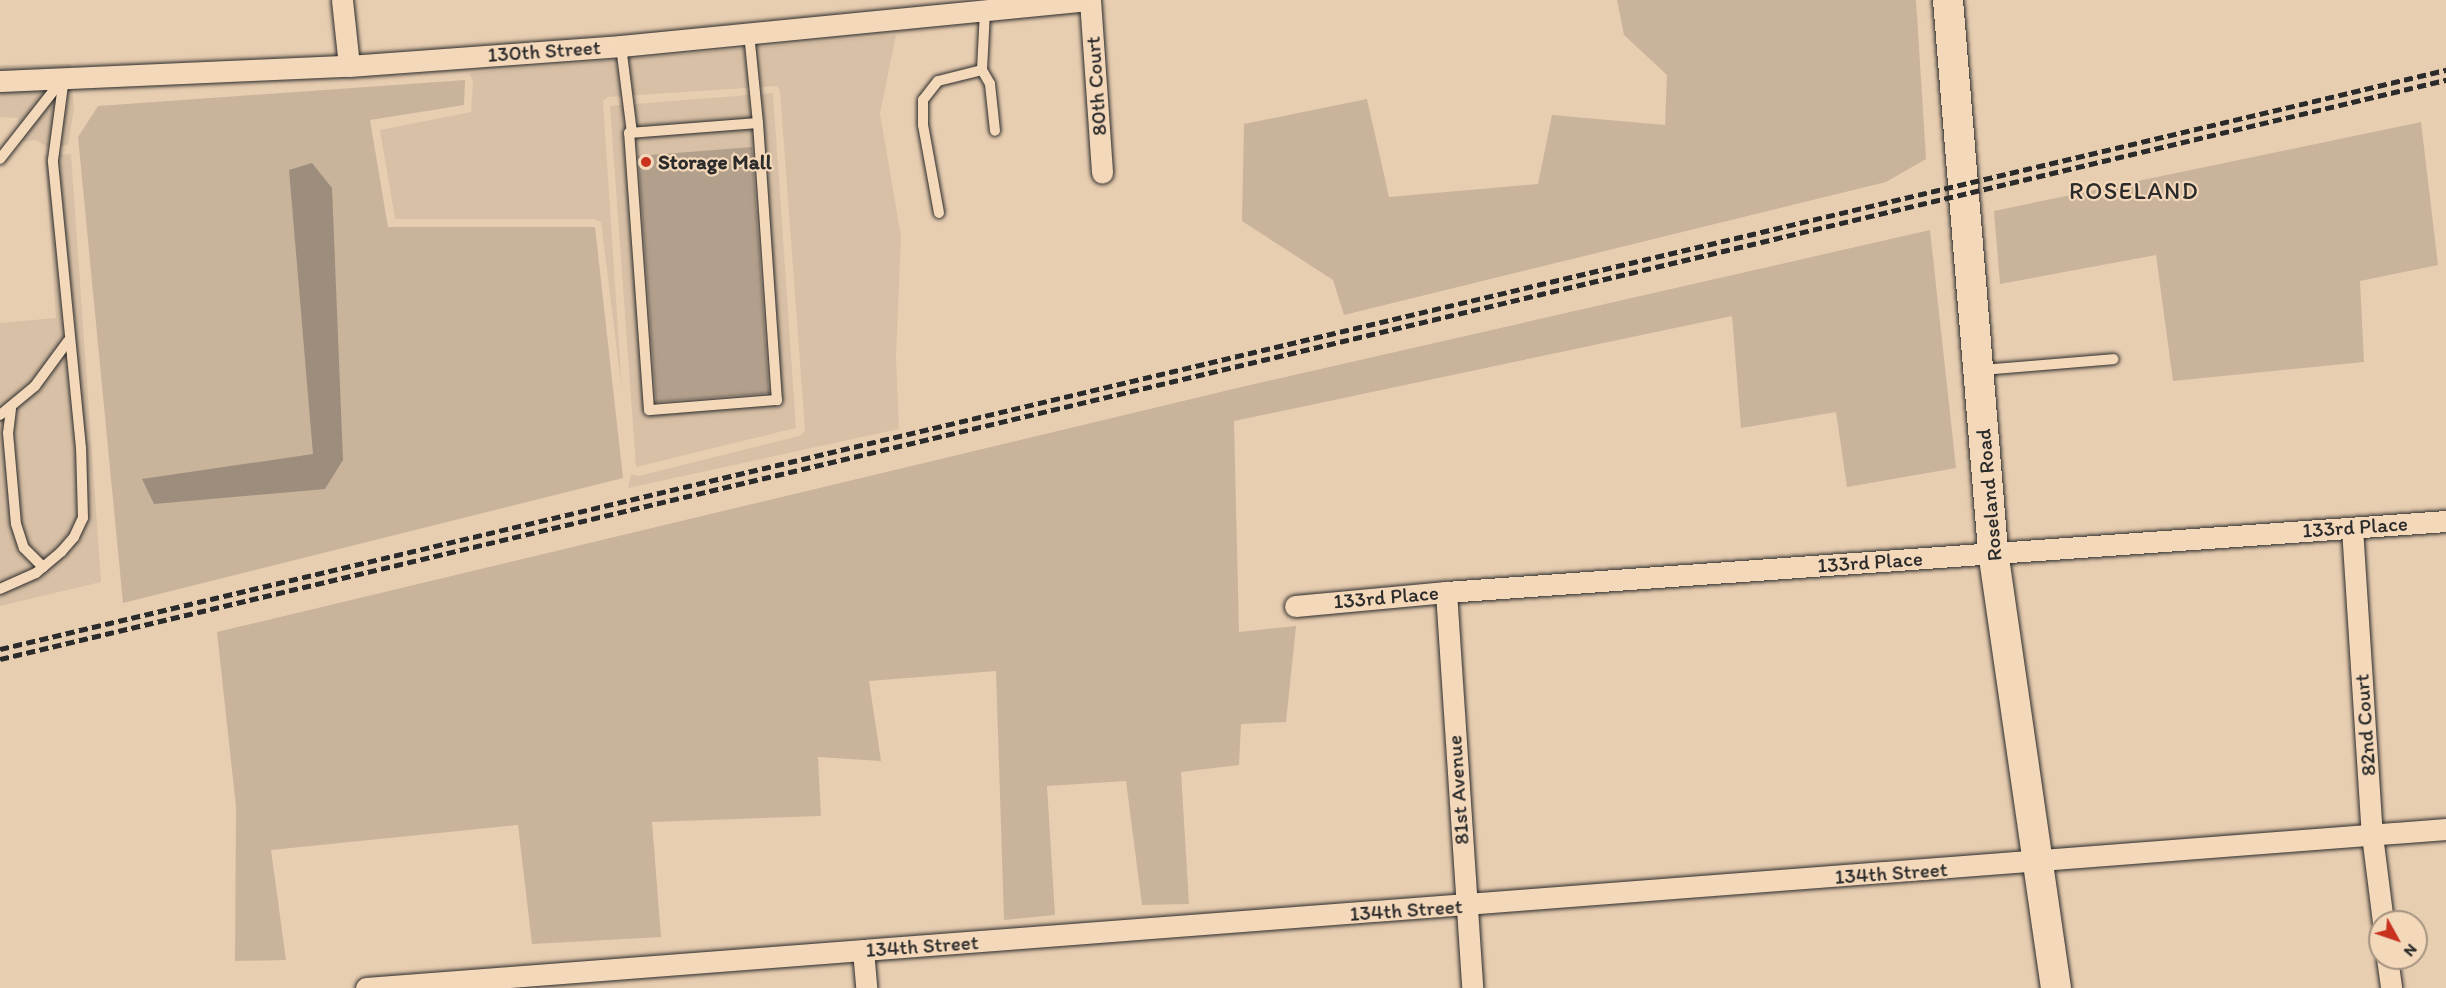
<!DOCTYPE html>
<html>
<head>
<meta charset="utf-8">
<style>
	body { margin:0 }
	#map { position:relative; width:2446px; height:988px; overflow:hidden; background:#e8ceb1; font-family:Itim,sans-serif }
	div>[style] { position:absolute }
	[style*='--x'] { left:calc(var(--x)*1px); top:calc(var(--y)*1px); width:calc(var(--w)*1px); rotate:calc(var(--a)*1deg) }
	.built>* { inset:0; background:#d8c0a6 }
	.green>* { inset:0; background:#c9b39b }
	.water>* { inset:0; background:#9d8d7c }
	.building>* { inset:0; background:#b3a08c }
	.roads { filter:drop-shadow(0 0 2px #2b2b2b) drop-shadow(0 0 2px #2b2b2b) }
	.service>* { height:10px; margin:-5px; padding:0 5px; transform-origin:5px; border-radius:5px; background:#f4d8ba }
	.minor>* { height:21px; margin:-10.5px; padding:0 10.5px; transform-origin:10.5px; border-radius:10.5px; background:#f4d8ba }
	.secondary>* { height:30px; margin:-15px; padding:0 15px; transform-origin:15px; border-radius:15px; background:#f4d8ba }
	.rail>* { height:4.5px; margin-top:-2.25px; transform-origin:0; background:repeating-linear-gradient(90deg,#2b2b2b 0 9px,transparent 0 13.5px) }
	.dots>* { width:16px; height:16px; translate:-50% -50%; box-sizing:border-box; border:3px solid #f4d8ba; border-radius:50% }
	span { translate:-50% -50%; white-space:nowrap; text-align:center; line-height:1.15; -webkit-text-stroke:4.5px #f4d8ba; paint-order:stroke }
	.street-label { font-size:21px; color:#2b2b2b }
	.poi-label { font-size:21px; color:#2b2b2b; font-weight:700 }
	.left { translate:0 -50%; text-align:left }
	.quarter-label { font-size:24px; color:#2b2b2b; letter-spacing:1.5px }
	.north { position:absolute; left:2368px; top:910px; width:60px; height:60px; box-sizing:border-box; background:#f4d8ba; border:2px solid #a49381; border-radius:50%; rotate:130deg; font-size:16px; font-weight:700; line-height:24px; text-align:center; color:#2b2b2b }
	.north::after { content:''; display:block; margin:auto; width:21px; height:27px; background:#c8321e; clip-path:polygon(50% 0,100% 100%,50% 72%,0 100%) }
</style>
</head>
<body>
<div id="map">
	<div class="built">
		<div style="clip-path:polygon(896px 35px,880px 114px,901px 236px,896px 358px,899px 429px,628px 488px,631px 474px,638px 476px,799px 436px,805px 431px,780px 91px,777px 86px,608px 97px,603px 101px,622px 391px,601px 222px,594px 219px,395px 219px,380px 130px,471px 112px,473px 81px,469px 73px)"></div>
		<div style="clip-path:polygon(71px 64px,74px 109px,68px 145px,47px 147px,36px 140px,24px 142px,18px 118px,0 117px,0 65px)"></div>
		<div style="clip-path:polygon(773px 93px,796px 428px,636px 467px,610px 106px)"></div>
		<div style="clip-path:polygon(71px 154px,101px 582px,0 606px,0 323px,56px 318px,45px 156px)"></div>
	</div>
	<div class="green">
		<div style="clip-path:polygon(1617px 0,1916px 0,1926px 159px,1886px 182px,1344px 315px,1333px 280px,1242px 221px,1244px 124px,1367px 99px,1389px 197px,1538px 184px,1552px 115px,1665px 125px,1667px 75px,1624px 35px)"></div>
		<div style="clip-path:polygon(465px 80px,464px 105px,370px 120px,388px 227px,595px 227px,623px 478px,123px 603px,78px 137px,98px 106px)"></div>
		<div style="clip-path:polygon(2421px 122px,2438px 265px,2360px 281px,2364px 362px,2173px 381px,2156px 255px,2000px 284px,1994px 211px)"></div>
		<div style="clip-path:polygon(1930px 230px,1956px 468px,1847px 487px,1836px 412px,1741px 428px,1732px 316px,1234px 421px,1239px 632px,1296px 626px,1286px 722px,1241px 724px,1239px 765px,1181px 772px,1189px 904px,1142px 905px,1126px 781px,1047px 786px,1055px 915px,1004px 920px,996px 671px,869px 681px,881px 761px,818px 757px,821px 816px,652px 822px,661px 937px,532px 944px,518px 825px,271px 850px,286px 960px,235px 961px,236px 807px,217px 632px,1233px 389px)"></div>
	</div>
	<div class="water">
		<div style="clip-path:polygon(312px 163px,332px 188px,343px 460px,325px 489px,154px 504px,142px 479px,313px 454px,289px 170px)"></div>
	</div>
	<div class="building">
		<div style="clip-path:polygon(752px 147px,769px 393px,656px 402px,638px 156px)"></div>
	</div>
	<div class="roads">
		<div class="service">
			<div style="--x:749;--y:33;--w:90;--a:84.3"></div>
			<div style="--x:758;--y:123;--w:278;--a:86.1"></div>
			<div style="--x:777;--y:400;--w:128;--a:175.5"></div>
			<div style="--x:649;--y:410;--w:278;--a:-94.1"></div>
			<div style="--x:629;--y:133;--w:129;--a:-4.4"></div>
			<div style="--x:621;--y:46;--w:88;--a:82.8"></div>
			<div style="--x:982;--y:70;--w:16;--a:60"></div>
			<div style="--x:990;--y:84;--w:47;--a:83.9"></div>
			<div style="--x:0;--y:159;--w:100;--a:-51.9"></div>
			<div style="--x:939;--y:213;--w:89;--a:-100.3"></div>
			<div style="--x:923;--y:125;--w:25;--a:-90"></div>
			<div style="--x:923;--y:100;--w:24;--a:-52"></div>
			<div style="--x:938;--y:81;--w:45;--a:-14"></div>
			<div style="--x:982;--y:70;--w:60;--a:-87.1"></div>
			<div style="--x:1981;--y:370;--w:133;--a:-4.7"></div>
			<div style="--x:11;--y:409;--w:24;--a:97"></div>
			<div style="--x:8;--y:433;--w:91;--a:85"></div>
			<div style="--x:16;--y:524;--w:25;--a:72"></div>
			<div style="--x:24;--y:548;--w:27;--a:45"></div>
			<div style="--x:0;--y:415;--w:45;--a:-39.6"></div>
			<div style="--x:35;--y:386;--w:56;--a:-53.7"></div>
			<div style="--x:0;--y:589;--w:39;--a:-24"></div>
			<div style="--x:36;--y:573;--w:33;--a:-40"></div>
			<div style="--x:61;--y:552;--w:20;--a:-49"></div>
			<div style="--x:74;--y:537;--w:21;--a:-65"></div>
			<div style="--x:83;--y:518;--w:70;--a:-91.6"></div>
			<div style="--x:81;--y:448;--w:289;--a:-95.6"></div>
			<div style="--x:53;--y:160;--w:83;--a:-82.4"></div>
		</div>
		<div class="minor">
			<div style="--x:342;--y:0;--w:66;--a:83.9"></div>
			<div style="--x:1090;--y:0;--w:173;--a:86"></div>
			<div style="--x:0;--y:81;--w:349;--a:-2.5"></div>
			<div style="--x:349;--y:66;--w:273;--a:-4.2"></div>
			<div style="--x:621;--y:46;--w:467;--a:-5.6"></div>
			<div style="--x:2352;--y:528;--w:308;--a:86.3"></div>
			<div style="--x:2372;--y:835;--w:88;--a:82.8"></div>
			<div style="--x:1446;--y:592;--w:397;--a:86.2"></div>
			<div style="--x:1295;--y:606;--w:152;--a:-5.3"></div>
			<div style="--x:1446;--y:592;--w:1003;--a:-4.06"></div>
			<div style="--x:863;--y:950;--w:38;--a:85"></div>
			<div style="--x:2387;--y:958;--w:30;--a:82"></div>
			<div style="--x:366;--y:988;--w:2086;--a:-4.37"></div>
		</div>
		<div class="secondary">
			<div style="--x:1948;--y:0;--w:553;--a:85.33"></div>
			<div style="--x:1993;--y:551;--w:442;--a:81.8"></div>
		</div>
	</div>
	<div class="rail">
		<div style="--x:0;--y:649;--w:2514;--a:-13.32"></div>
		<div style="--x:0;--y:659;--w:2514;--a:-13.32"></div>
	</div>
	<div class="dots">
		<div style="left:646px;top:162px;background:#c8321e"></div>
	</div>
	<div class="street-label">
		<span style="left:544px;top:51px;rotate:-4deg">130th Street</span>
		<span style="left:1096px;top:86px;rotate:-94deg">80th Court</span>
		<span style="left:1989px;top:495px;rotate:-95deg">Roseland Road</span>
		<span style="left:2355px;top:527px;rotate:-4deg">133rd Place</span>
		<span style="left:1870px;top:562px;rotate:-4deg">133rd Place</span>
		<span style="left:1386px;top:597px;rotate:-5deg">133rd Place</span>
		<span style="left:2365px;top:725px;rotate:-94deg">82nd Court</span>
		<span style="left:1458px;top:790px;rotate:-94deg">81st Avenue</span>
		<span style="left:1891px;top:873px;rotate:-4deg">134th Street</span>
		<span style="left:1406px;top:910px;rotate:-4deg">134th Street</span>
		<span style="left:922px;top:946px;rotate:-4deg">134th Street</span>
	</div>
	<div class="poi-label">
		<span class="left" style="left:658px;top:162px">Storage Mall</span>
	</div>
	<div class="quarter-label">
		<span style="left:2134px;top:191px">ROSELAND</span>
	</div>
	<div class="north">N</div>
</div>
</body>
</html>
